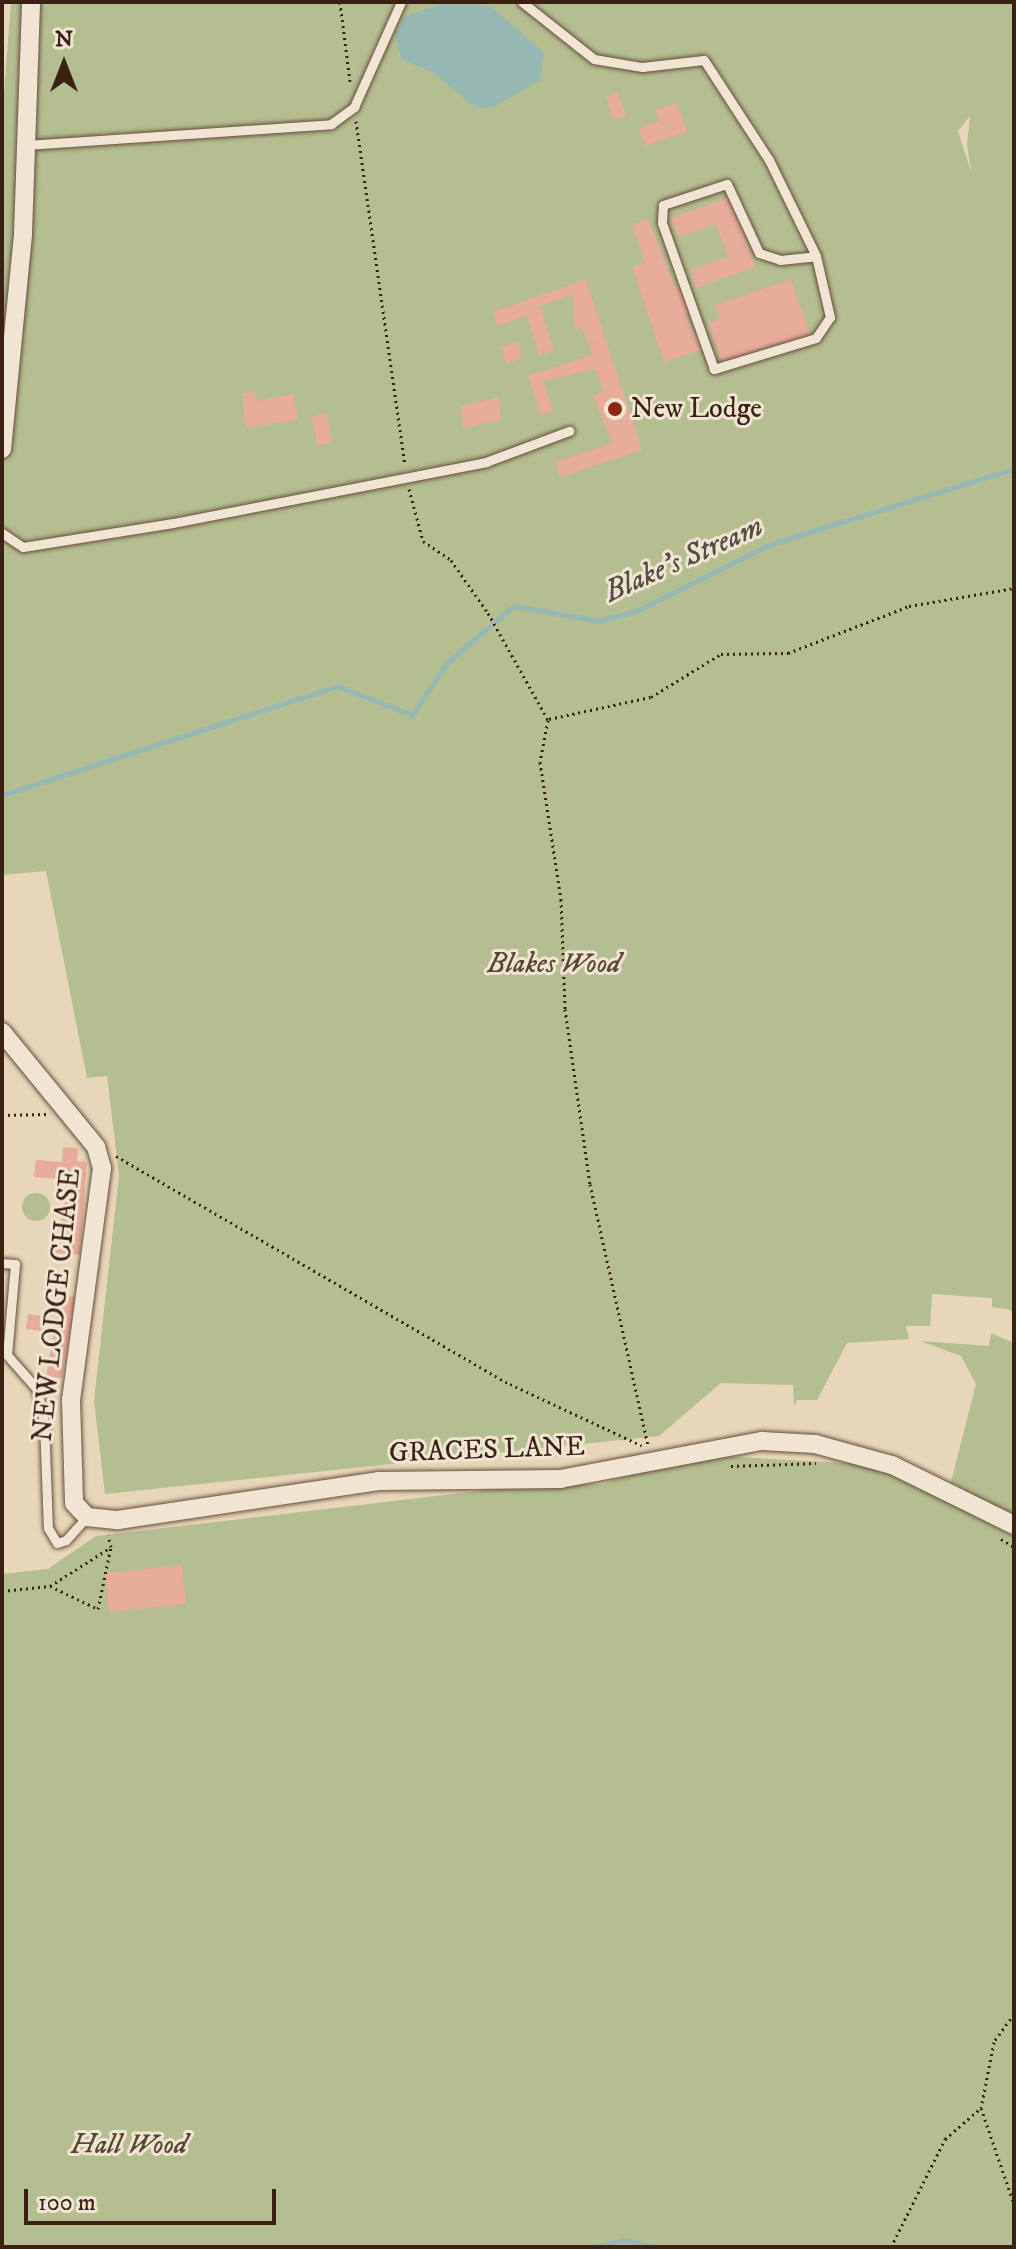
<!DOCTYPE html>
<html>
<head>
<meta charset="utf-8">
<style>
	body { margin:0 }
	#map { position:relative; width:1016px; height:2249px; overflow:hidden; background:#e8d6b9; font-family:"IM FELL DW Pica",serif }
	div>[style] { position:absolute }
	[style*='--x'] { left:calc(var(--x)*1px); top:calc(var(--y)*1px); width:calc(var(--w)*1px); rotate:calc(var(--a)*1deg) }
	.green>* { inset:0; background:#b4be91 }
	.round { border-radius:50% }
	.water>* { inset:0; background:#98b8b4 }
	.stream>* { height:5px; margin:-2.5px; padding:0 2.5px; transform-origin:2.5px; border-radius:2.5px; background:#98b8b4 }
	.building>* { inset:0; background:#e7ac9a }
	.path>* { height:3px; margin-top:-1.5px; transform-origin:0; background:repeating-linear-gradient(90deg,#3a2112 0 2px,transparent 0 6px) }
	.roads { filter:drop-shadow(0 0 2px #664e3c) drop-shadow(0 0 2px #664e3c) }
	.service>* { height:9px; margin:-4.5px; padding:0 4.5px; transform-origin:4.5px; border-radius:4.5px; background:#f0e4d2 }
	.minor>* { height:18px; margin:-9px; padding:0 9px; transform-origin:9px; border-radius:9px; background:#f0e4d2 }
	.dots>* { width:22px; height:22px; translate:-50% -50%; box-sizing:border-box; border:4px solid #f0e4d2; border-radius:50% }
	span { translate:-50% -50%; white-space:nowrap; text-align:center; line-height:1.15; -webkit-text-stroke:6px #f0e4d2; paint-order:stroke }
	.poi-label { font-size:28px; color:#3a2112 }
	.left { translate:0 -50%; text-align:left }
	.park-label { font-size:28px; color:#584832; font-style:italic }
	.street-label { font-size:28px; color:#3a2112 }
	.water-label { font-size:30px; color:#564e43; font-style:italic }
	.frame { position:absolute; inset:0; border:4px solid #3a2112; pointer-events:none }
	.north { position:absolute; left:24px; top:24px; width:80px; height:80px; -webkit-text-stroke:6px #f0e4d2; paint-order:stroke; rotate:0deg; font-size:22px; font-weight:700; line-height:32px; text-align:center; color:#3a2112 }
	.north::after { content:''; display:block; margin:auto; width:28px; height:36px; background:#3a2112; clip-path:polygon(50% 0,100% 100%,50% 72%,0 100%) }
	.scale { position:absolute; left:24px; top:2189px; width:252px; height:36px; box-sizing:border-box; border:4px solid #3a2112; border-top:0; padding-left:10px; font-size:24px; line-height:28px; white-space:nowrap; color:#3a2112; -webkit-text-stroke:6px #f0e4d2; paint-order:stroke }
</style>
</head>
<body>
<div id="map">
	<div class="green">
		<div style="clip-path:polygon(evenodd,11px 2px,1014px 2px,1014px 1321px,1011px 1310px,992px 1307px,992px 1298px,932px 1294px,930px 1326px,906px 1326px,909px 1339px,847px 1343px,817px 1400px,797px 1400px,794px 1407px,793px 1385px,721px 1383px,659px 1436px,105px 1494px,94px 1401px,119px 1175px,107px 1076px,87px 1078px,46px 871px,2px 875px,2px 120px,11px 2px,970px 116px,967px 145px,971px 171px,958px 131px,970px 116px)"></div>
		<div class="round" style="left:22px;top:1193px;width:28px;height:28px"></div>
		<div style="clip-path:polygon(991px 1333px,1014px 1343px,1014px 1518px,951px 1482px,976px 1384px,961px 1356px,920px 1341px,989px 1346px)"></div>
		<div style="clip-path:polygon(719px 1456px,861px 1464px,932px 1491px,1014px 1537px,1014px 2247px,2px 2247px,2px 1574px,48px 1569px,96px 1536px,512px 1487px,603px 1484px,651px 1467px)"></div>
	</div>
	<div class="water">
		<div style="clip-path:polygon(446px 2px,491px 6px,544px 53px,540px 80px,492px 108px,475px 107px,432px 72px,402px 60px,395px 36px,404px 17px)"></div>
	</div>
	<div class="stream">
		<div style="--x:2;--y:795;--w:353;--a:-18"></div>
		<div style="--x:338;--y:686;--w:79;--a:21.4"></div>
		<div style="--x:412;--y:715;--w:63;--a:-56.1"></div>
		<div style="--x:447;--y:663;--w:87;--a:-40.8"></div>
		<div style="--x:513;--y:606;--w:88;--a:9.8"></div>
		<div style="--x:600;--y:621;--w:40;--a:-16"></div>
		<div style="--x:638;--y:610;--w:148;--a:-26.4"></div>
		<div style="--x:771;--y:544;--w:254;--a:-17.2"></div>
		<div style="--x:591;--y:2247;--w:34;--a:-12"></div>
		<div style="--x:624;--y:2240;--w:33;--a:12"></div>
	</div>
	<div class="building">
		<div style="clip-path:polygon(618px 92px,626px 116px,613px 120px,606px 96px)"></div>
		<div style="clip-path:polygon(677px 103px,687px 132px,645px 146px,639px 128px,659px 121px,656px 110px)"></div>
		<div style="clip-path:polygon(731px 197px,755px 267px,696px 288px,690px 270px,728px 257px,716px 224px,678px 237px,671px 218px)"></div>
		<div style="clip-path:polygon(648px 219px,676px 289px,683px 287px,692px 312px,685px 314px,703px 349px,664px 362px,632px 267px,645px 263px,632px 224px)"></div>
		<div style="clip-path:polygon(586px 279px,642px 450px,560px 477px,555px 462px,612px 443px,593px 395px,604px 392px,596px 369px,543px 381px,553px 411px,541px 415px,528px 376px,592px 355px,589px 345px,601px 340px,588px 344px,582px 327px,574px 330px,573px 295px,540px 306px,554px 351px,539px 355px,527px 316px,497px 326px,493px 312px)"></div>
		<div style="clip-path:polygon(791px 279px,811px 337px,724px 368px,708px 323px,720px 319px,715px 305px)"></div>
		<div style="clip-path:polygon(518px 342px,522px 359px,506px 363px,501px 346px)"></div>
		<div style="clip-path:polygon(255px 391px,257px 401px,293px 394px,298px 420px,246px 428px,242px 394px)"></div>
		<div style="clip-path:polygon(498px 397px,501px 420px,463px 428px,461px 406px)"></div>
		<div style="clip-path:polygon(327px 413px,332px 443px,317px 446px,312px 416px)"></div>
		<div style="clip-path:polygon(63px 1147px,78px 1148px,77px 1161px,87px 1162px,80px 1255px,54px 1253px,69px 1180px,34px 1177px,36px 1160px,62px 1162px)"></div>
		<div style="clip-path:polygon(60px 1295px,75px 1297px,62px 1378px,46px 1376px,54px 1333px,26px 1329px,28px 1314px,57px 1318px)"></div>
		<div style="clip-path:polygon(182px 1565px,186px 1604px,109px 1612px,105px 1573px)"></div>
	</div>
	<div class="path">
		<div style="--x:340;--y:2;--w:80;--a:82.8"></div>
		<div style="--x:356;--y:121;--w:348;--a:81.9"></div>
		<div style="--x:409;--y:489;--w:54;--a:74.9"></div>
		<div style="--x:423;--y:541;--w:34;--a:34"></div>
		<div style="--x:451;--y:560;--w:65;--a:55.1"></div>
		<div style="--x:488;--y:613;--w:123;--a:60.7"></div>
		<div style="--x:548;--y:720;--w:43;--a:100.8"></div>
		<div style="--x:540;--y:762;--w:139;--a:81.3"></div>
		<div style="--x:561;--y:899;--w:110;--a:87.9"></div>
		<div style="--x:565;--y:1009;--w:177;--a:81.9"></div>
		<div style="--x:590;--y:1184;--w:268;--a:77.5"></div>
		<div style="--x:549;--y:719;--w:104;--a:-12.2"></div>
		<div style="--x:651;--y:697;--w:82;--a:-31.6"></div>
		<div style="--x:721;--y:654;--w:67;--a:-0.9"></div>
		<div style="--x:788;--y:653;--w:130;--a:-21.2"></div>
		<div style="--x:909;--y:606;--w:107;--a:-9.7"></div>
		<div style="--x:2;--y:1115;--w:48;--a:-1.2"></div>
		<div style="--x:116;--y:1156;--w:455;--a:30.1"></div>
		<div style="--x:510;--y:1384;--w:145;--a:25"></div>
		<div style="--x:731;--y:1466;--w:85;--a:-2"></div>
		<div style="--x:1001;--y:1539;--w:15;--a:32"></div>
		<div style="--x:50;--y:1586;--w:72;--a:-32.6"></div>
		<div style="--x:111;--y:1547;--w:12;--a:-104"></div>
		<div style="--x:2;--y:1591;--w:48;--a:-5.9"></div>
		<div style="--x:50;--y:1586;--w:53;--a:25.6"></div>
		<div style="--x:98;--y:1609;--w:63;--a:-78.2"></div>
		<div style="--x:1014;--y:2014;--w:34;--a:126"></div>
		<div style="--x:994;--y:2042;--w:67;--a:101.1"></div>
		<div style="--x:981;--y:2108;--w:102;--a:71"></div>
		<div style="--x:891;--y:2247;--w:121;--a:-63.4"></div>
		<div style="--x:945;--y:2139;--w:48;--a:-40.7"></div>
	</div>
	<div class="roads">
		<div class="service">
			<div style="--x:522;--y:2;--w:92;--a:38.4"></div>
			<div style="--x:594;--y:59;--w:49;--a:9.5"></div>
			<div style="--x:642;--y:67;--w:62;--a:-6.4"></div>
			<div style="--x:704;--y:60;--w:119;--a:57"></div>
			<div style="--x:769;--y:160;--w:107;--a:63.9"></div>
			<div style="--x:816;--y:256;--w:63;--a:77.1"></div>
			<div style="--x:830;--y:317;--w:25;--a:124"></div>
			<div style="--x:816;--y:338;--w:107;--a:163.1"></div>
			<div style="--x:714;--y:369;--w:155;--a:-109.6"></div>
			<div style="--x:662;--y:223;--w:18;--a:-87"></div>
			<div style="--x:663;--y:205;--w:67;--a:-18.2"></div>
			<div style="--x:727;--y:184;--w:76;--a:65.1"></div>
			<div style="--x:759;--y:253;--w:22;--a:18"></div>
			<div style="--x:780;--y:260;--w:36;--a:-6"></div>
			<div style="--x:26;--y:145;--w:306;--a:-3.9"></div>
			<div style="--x:331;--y:124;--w:29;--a:-36"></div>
			<div style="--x:354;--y:107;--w:115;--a:-65.9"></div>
			<div style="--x:2;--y:533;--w:25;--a:34"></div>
			<div style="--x:23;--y:547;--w:152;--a:-9.1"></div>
			<div style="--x:173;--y:523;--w:319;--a:-11"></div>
			<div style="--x:486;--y:462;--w:89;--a:-20.5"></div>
			<div style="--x:2;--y:1263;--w:13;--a:4"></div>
			<div style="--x:15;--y:1264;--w:91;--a:95"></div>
			<div style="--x:7;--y:1355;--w:45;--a:48.6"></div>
			<div style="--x:37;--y:1389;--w:33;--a:78"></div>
			<div style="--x:44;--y:1421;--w:107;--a:87.9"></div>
			<div style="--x:48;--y:1528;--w:17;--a:59"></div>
			<div style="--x:57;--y:1543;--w:9;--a:-18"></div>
			<div style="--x:66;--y:1540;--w:31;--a:-48"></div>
		</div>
		<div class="minor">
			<div style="--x:2;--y:449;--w:217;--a:-84.4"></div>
			<div style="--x:23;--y:233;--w:231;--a:-88"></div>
			<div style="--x:2;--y:1032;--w:149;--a:50.7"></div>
			<div style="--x:96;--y:1147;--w:22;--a:74"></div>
			<div style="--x:102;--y:1168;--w:234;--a:97.6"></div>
			<div style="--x:71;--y:1400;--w:103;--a:88.3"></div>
			<div style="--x:74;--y:1503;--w:19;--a:47"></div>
			<div style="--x:87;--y:1517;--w:31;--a:6"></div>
			<div style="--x:118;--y:1520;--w:263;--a:-8.5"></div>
			<div style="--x:378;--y:1481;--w:182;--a:-0.6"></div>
			<div style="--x:560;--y:1479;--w:206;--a:-10.7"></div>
			<div style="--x:762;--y:1441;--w:53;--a:3.2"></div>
			<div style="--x:815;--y:1444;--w:80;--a:15.3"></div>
			<div style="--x:892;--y:1465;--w:136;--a:26.2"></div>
		</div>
	</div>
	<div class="dots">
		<div style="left:615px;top:409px;background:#8f2418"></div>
	</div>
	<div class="poi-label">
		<span class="left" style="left:631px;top:409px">New Lodge</span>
	</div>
	<div class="park-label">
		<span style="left:554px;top:964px">Blakes Wood</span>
		<span style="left:129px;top:2145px">Hall Wood</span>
	</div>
	<div class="street-label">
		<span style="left:57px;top:1305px;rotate:-84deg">NEW LODGE CHASE</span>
		<span style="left:487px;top:1450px;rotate:-2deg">GRACES LANE</span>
	</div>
	<div class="water-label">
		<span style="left:684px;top:560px;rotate:-24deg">Blake's Stream</span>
	</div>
	<div class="frame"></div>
	<div class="north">N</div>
	<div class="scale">100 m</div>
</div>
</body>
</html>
